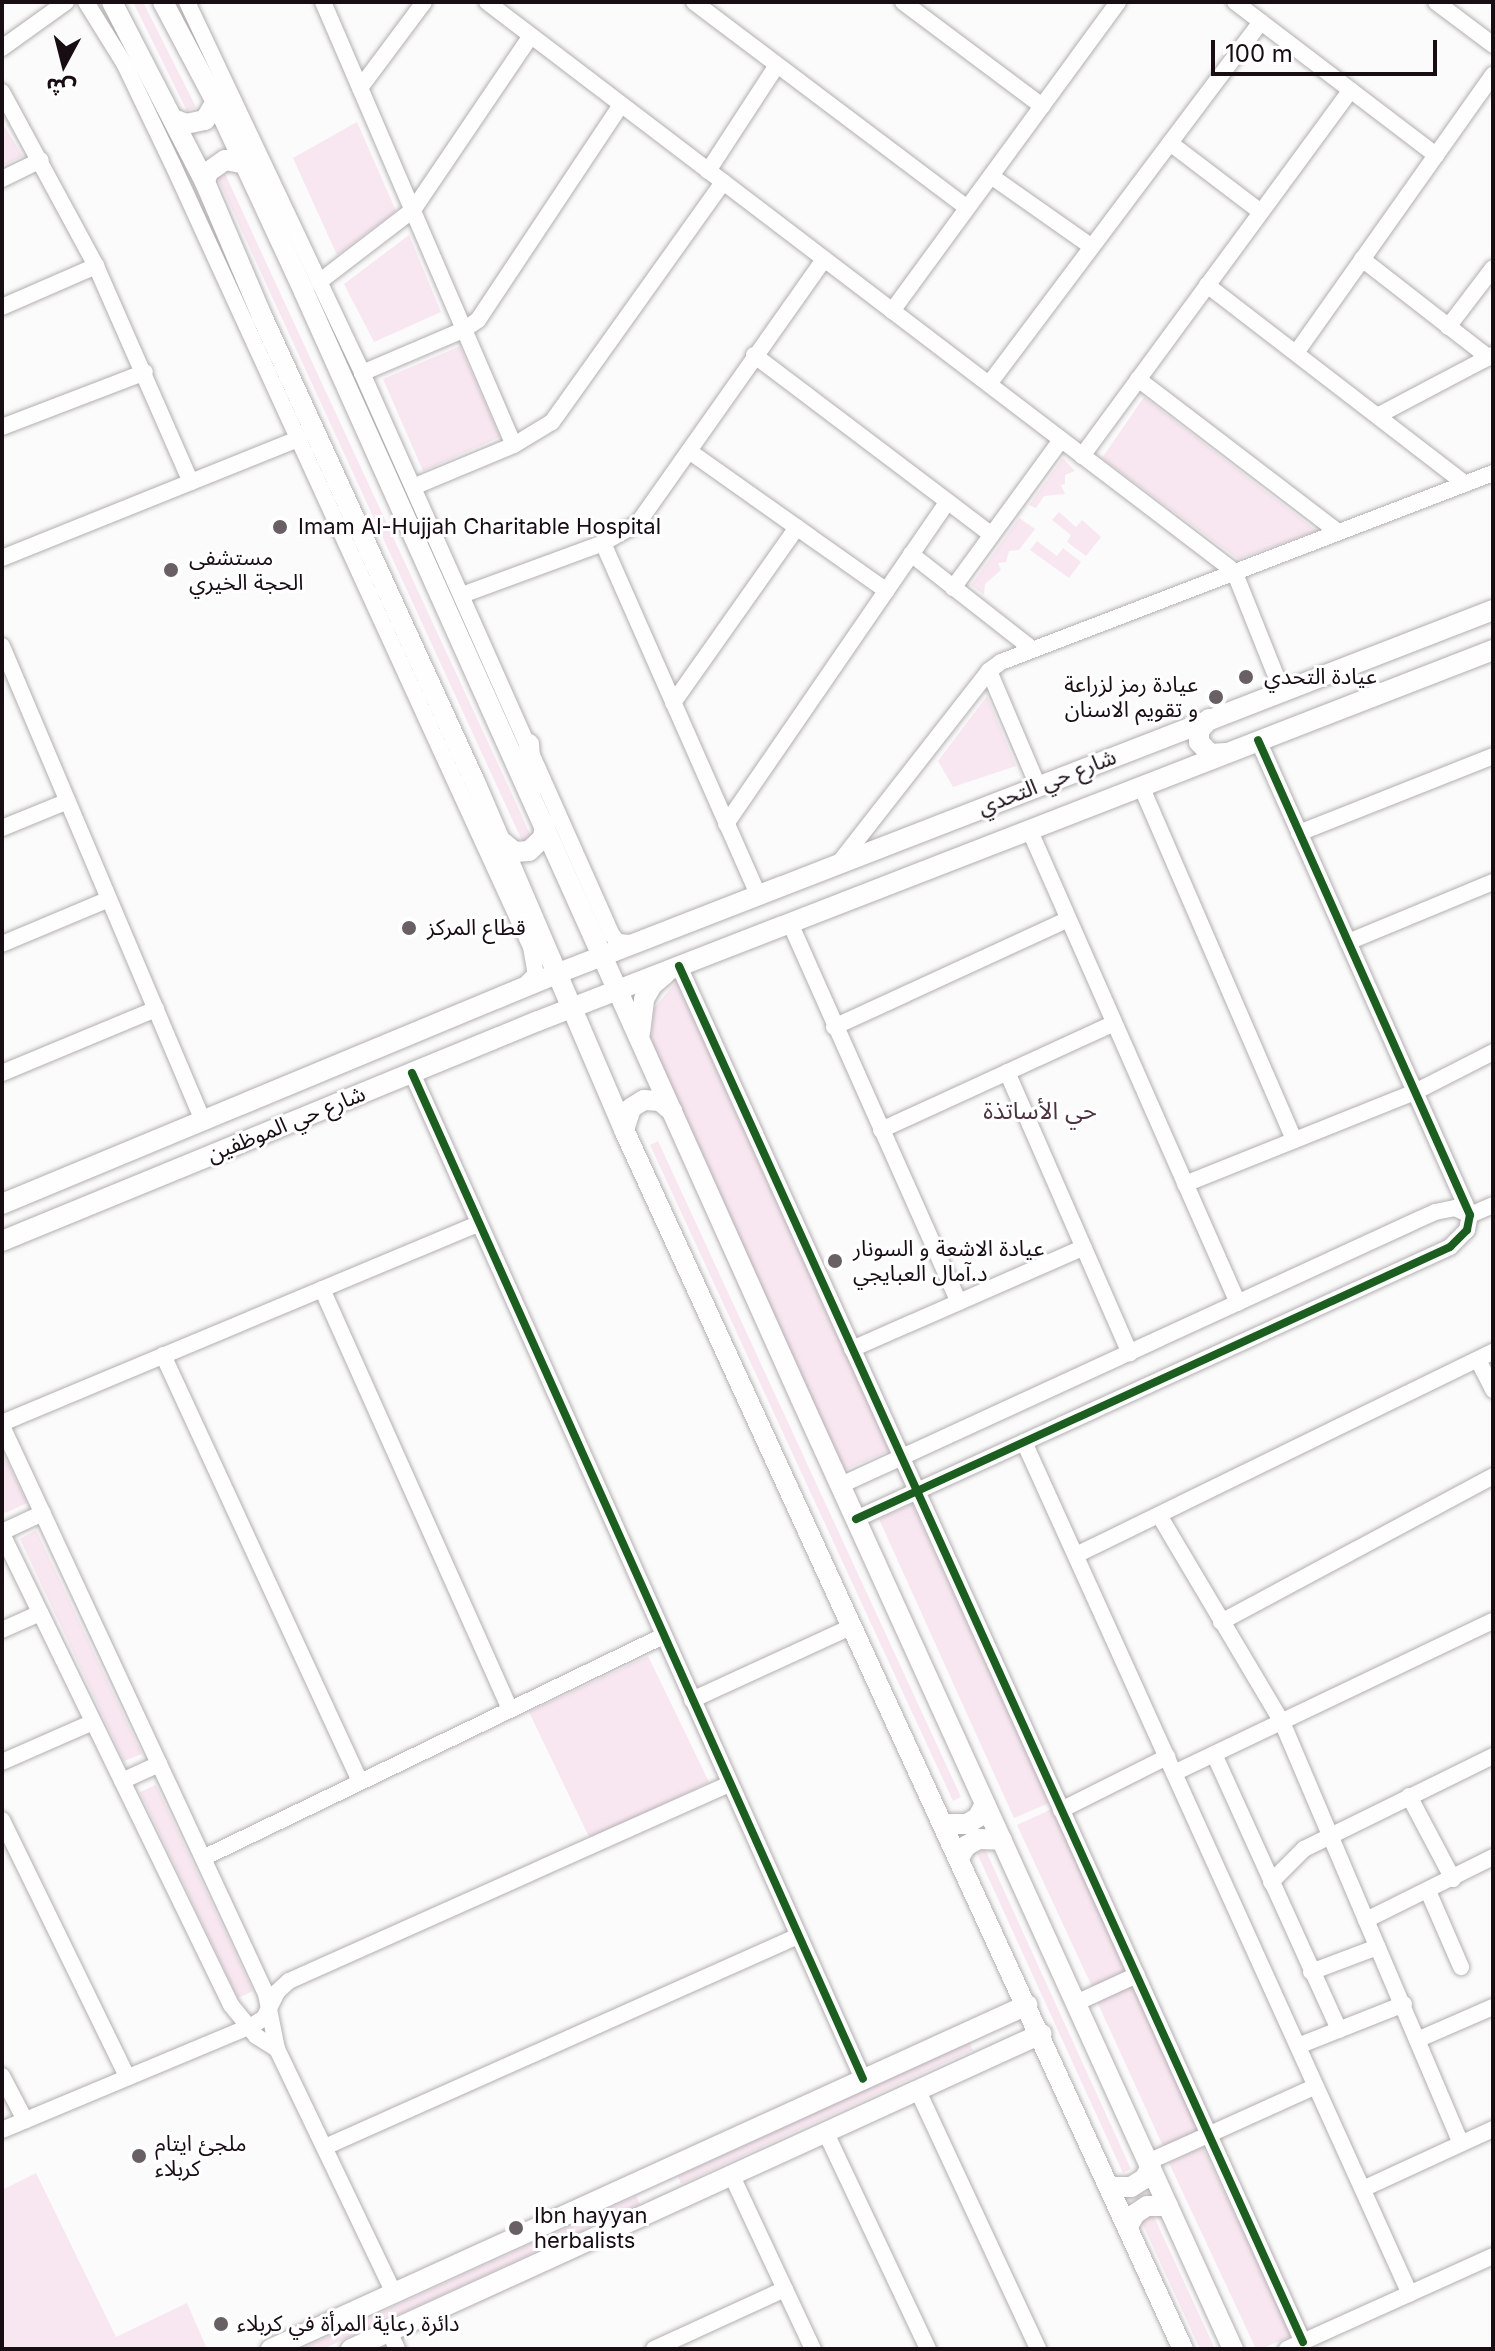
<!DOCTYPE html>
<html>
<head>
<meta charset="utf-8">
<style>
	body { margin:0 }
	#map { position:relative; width:1495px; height:2351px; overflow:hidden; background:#fafbfa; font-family:Inter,"Noto Sans Arabic",sans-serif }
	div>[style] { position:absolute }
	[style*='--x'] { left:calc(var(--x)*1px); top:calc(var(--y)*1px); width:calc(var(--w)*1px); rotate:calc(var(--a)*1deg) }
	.green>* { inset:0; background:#f8e7f0 }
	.roads { filter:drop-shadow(0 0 2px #b4aeb1) drop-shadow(0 0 2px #b4aeb1) }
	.minor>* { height:16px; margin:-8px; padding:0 8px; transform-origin:8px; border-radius:8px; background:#fefefe }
	.major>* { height:20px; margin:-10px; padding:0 10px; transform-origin:10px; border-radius:10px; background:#fefefe }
	.cycleway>* { height:8px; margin:-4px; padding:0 4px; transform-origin:4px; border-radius:4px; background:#1b5e20 }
	.dots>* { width:22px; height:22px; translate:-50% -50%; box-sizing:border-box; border:4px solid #fff; border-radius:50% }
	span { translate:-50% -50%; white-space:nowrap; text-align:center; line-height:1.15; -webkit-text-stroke:6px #fff; paint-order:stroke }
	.poi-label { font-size:22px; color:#190d14 }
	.left { translate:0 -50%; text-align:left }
	.right { translate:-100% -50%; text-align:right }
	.street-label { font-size:22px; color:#190d14 }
	.neighbourhood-label { font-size:24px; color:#4e3142 }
	.frame { position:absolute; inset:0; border:4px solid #190d14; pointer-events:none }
	.north { position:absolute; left:24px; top:24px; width:80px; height:80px; -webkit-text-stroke:6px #fff; paint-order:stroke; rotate:187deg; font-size:22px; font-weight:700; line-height:32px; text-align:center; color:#190d14 }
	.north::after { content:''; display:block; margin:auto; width:28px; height:36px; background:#190d14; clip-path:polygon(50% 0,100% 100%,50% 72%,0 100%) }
	.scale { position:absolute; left:1211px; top:40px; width:226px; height:36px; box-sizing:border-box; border:4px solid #190d14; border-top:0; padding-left:10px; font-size:24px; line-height:28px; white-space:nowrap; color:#190d14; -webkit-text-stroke:6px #fff; paint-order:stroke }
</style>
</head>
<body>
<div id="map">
	<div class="green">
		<div style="clip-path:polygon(133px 2px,143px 2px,196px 107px,187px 111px)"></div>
		<div style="clip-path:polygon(357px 122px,396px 211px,337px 255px,293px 158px)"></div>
		<div style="clip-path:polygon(2px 123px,23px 156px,2px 166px)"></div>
		<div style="clip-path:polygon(220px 163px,511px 792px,533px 841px,524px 845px,212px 166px)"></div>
		<div style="clip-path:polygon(409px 235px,441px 312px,374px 342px,344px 284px)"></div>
		<div style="clip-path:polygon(460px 346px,500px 437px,423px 471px,383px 379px)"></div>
		<div style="clip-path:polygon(1144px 397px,1317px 531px,1238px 559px,1102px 458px)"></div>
		<div style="clip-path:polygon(1063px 458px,1075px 471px,1065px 475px,1065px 484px,1061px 485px,1065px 494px,1044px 496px,1036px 508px,1029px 505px)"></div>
		<div style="clip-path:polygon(1059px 512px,1076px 527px,1082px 520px,1101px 537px,1086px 556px,1067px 542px,1071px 535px,1052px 520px)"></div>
		<div style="clip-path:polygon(1019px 518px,1035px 529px,1019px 550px,1009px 551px,1006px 562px,998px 563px,1001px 570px,985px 584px,984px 595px,971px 585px)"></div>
		<div style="clip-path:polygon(1037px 541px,1057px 556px,1063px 548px,1081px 562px,1069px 578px,1030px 550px)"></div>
		<div style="clip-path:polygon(987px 696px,1016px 766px,953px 787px,938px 761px)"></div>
		<div style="clip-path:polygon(676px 982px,889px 1451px,844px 1470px,650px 1047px,654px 1008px)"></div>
		<div style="clip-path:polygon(658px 1141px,961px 1797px,953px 1801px,650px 1145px)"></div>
		<div style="clip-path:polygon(2px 1451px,27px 1503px,5px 1513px,2px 1506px)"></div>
		<div style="clip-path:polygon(912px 1504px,1049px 1803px,1014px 1818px,879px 1519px)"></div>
		<div style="clip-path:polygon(36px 1530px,142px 1754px,124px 1761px,20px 1539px)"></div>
		<div style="clip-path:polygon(648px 1656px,709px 1782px,590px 1839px,529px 1712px)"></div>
		<div style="clip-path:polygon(156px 1785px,253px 1991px,238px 1998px,140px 1792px)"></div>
		<div style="clip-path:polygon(1052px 1809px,1127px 1975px,1094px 1991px,1017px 1825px)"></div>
		<div style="clip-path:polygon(985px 1849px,1131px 2169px,1123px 2173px,977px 1853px)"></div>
		<div style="clip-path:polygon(1129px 1981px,1199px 2131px,1163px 2146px,1095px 1997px)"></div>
		<div style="clip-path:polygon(969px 2042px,973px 2050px,681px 2184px,678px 2176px)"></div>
		<div style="clip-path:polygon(1203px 2147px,1291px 2336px,1261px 2349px,1256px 2349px,1169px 2163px)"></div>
		<div style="clip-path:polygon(36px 2173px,116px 2337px,187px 2303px,207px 2349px,2px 2349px,2px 2190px)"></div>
		<div style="clip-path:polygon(636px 2196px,640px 2204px,323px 2349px,301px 2349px)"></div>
		<div style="clip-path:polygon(1152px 2215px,1155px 2219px,1215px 2349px,1200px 2349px,1143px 2225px,1142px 2221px)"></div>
	</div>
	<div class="roads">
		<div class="minor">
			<div style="--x:86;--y:2;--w:74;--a:58.2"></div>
			<div style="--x:125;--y:65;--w:109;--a:64.4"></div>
			<div style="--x:172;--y:163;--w:862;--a:65.4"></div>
			<div style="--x:531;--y:947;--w:27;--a:80"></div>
			<div style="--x:536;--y:974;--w:18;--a:135"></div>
			<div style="--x:187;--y:2;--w:410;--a:64.7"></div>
			<div style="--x:362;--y:373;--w:615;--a:66.02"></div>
			<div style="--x:612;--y:935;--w:9;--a:49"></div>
			<div style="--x:618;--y:942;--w:16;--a:4"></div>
			<div style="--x:323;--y:2;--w:482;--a:66.7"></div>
			<div style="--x:487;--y:2;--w:939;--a:37.3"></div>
			<div style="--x:1234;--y:571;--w:129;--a:68.2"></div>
			<div style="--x:694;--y:2;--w:342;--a:37"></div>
			<div style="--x:903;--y:2;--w:174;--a:36.8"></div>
			<div style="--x:1235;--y:2;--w:253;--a:37.3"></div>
			<div style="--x:1436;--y:2;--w:71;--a:37"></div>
			<div style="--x:2;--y:48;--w:79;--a:-35.7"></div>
			<div style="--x:360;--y:88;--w:107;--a:-53.3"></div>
			<div style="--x:2;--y:92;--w:198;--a:61.6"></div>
			<div style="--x:96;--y:266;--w:236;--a:66.3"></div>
			<div style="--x:1170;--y:143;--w:114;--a:37.2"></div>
			<div style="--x:708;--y:171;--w:126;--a:-56.9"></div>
			<div style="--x:991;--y:176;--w:123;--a:35.1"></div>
			<div style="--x:2;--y:179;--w:43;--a:-26"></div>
			<div style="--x:1362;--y:259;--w:160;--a:37.9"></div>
			<div style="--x:319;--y:282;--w:118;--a:-37.5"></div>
			<div style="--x:413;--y:210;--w:210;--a:-55.9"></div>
			<div style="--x:1207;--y:285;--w:326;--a:37.6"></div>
			<div style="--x:2;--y:307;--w:103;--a:-23.6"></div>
			<div style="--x:892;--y:311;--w:383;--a:-53.8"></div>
			<div style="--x:1448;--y:327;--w:74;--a:-52.7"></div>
			<div style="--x:1296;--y:353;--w:341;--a:-54.7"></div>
			<div style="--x:754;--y:355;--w:298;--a:37.1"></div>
			<div style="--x:362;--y:373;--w:112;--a:-23.1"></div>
			<div style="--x:465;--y:329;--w:16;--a:-35"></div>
			<div style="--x:478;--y:320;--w:258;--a:-56.4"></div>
			<div style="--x:1138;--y:379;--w:252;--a:37.4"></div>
			<div style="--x:989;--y:384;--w:453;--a:-53.1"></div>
			<div style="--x:1379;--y:415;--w:129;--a:-27.8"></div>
			<div style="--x:2;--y:427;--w:153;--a:-21"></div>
			<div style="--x:689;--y:451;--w:242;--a:35.3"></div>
			<div style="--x:1082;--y:456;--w:454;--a:-53.7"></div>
			<div style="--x:413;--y:487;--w:109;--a:-22.6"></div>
			<div style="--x:514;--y:445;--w:44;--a:-31.2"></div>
			<div style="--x:552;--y:422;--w:295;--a:-54.5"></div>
			<div style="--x:603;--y:543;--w:385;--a:66.2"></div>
			<div style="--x:911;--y:554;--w:152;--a:38.1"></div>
			<div style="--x:2;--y:558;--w:321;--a:-21.9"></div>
			<div style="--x:953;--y:588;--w:183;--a:-53.9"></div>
			<div style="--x:462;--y:595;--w:150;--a:-20.2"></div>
			<div style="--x:603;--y:543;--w:40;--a:-29.7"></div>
			<div style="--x:638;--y:523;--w:323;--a:-54.8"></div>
			<div style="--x:2;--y:646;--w:516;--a:67.06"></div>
			<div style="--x:989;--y:671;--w:125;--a:66.9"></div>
			<div style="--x:673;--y:703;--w:215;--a:-54.8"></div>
			<div style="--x:1141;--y:786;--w:386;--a:66.6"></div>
			<div style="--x:726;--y:824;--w:391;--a:-55.5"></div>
			<div style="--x:2;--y:828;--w:71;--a:-22.2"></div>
			<div style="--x:1029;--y:829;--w:518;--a:66.21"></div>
			<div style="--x:1299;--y:833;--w:209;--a:-21.6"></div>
			<div style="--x:839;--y:863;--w:244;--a:-52"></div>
			<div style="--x:989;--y:671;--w:15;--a:-37"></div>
			<div style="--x:1001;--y:662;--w:527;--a:-21.01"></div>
			<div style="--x:790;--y:923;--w:415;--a:66"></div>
			<div style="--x:1348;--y:942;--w:157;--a:-22.5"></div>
			<div style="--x:2;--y:944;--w:116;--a:-22.8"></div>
			<div style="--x:679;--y:966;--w:1511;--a:65.61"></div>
			<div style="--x:834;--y:1027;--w:256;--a:-24.7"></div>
			<div style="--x:1007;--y:1072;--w:307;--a:66.4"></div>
			<div style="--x:2;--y:1073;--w:167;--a:-22.6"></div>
			<div style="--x:412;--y:1073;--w:1102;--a:65.85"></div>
			<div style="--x:881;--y:1130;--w:255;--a:-24.6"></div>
			<div style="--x:1185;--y:1184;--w:248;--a:-21.8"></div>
			<div style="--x:1415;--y:1092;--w:88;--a:-27.1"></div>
			<div style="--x:1470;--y:1215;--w:25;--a:-23"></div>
			<div style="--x:322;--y:1289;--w:460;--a:65.9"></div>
			<div style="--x:852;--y:1349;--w:253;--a:-23.7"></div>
			<div style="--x:163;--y:1355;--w:470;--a:65.2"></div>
			<div style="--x:1478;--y:1360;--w:34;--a:63"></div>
			<div style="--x:2;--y:1423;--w:516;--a:-22.69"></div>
			<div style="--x:2;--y:1426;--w:626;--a:65.07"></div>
			<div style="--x:266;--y:1994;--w:56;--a:78.7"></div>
			<div style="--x:277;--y:2049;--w:271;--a:64.4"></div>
			<div style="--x:1024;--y:1442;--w:935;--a:65.63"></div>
			<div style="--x:841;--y:1485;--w:654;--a:-24.68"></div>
			<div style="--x:1435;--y:1212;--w:20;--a:-11"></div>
			<div style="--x:1455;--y:1208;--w:17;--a:25"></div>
			<div style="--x:1159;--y:1515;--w:241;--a:59.3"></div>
			<div style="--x:1282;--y:1722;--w:457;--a:67"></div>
			<div style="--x:856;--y:1519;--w:653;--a:-24.6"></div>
			<div style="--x:1450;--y:1247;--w:24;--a:-45"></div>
			<div style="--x:1467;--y:1230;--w:15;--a:-79"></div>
			<div style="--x:1470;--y:1215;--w:520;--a:-114.05"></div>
			<div style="--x:2;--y:1532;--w:45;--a:-24.9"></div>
			<div style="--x:2;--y:1534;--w:524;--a:64.07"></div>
			<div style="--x:231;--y:2005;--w:40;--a:51"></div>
			<div style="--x:256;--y:2036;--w:25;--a:32"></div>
			<div style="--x:1076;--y:1555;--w:464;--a:-26"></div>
			<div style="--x:1221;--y:1622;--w:309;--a:-28.2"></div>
			<div style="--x:2;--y:1630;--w:42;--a:-24.1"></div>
			<div style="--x:692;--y:1700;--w:177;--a:-24.7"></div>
			<div style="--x:1214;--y:1754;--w:303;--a:65.6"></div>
			<div style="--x:2;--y:1762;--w:99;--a:-23.7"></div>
			<div style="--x:1174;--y:1773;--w:353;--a:-25.5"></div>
			<div style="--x:122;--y:1781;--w:41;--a:-24.7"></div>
			<div style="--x:1409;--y:1796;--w:94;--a:62.1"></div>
			<div style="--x:1061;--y:1810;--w:119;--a:-26.6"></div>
			<div style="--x:2;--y:1820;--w:285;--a:64"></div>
			<div style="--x:203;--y:1858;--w:511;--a:-25.76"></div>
			<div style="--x:1271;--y:1882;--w:47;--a:-45"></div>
			<div style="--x:1304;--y:1849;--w:211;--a:-26.2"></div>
			<div style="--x:1428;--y:1891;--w:83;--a:66.5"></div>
			<div style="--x:1366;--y:1920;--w:142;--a:-26.4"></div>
			<div style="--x:1311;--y:1972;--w:71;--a:-20.7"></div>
			<div style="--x:1076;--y:2003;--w:67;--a:-24.7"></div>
			<div style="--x:1417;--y:2040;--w:83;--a:-23.5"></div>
			<div style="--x:1298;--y:2046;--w:114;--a:-21.6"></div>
			<div style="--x:2;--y:2076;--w:50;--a:62.4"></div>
			<div style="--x:917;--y:2089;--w:287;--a:65"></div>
			<div style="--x:2;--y:2130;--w:272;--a:-22.7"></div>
			<div style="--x:253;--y:2025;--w:13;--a:-32"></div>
			<div style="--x:264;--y:2018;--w:29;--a:-63"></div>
			<div style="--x:277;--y:1992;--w:16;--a:-43"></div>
			<div style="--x:289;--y:1981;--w:483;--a:-24.1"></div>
			<div style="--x:825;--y:2131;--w:241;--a:64.7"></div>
			<div style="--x:325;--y:2147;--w:518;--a:-24.04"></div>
			<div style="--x:1148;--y:2162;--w:184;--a:-24.3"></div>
			<div style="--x:731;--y:2174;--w:193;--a:64.9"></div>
			<div style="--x:1363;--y:2189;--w:143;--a:-24.8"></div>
			<div style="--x:389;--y:2331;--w:20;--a:66"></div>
			<div style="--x:654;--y:2349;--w:144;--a:-24.6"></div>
			<div style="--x:1287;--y:2349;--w:226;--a:-24.3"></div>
		</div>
		<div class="major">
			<div style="--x:112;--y:2;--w:203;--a:62.7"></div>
			<div style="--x:205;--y:182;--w:143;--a:67"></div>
			<div style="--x:261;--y:314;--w:515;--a:65.43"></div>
			<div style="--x:475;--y:782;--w:379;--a:66.8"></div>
			<div style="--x:624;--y:1130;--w:1341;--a:65.37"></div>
			<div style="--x:163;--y:2;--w:113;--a:62.1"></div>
			<div style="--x:216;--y:102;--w:209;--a:65.1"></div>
			<div style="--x:304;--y:292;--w:1213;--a:65.82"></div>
			<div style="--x:801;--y:1399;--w:1044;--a:65.55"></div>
			<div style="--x:176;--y:120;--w:11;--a:22"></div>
			<div style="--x:186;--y:124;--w:19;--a:-12"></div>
			<div style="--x:205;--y:120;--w:21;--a:-59"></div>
			<div style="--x:205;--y:182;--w:10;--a:-73"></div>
			<div style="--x:208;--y:172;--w:21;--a:-35"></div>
			<div style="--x:225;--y:160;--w:21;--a:11"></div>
			<div style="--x:1209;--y:719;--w:16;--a:130"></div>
			<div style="--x:1199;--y:731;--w:11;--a:90"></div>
			<div style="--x:1199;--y:742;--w:16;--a:47"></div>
			<div style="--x:1210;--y:754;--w:16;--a:-4"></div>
			<div style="--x:529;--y:744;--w:44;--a:86.1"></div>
			<div style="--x:500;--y:840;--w:19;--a:39"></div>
			<div style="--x:515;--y:852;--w:14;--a:-4"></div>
			<div style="--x:529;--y:851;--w:19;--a:-43"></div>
			<div style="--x:543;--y:838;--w:14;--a:-82"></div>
			<div style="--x:640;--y:1033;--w:34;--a:-83"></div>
			<div style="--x:644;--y:999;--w:16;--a:-60"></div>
			<div style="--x:652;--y:985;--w:17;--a:-40"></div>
			<div style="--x:624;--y:1130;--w:23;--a:-72"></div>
			<div style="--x:631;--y:1108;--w:15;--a:-32"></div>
			<div style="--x:644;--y:1100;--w:16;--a:4"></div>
			<div style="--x:660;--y:1101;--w:16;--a:40"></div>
			<div style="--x:2;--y:1204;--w:600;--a:-22.55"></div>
			<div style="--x:556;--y:974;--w:1005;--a:-21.23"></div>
			<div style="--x:2;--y:1241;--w:579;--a:-22.32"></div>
			<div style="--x:538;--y:1021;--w:1025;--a:-21.23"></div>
			<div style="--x:944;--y:1824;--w:23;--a:0"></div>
			<div style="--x:967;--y:1824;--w:13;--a:-32"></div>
			<div style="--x:978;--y:1817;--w:15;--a:-62"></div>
			<div style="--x:959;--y:1858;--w:14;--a:-60"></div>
			<div style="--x:966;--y:1846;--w:14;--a:-30"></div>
			<div style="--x:978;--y:1839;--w:24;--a:2"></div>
			<div style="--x:1110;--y:2187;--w:21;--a:0"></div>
			<div style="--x:1131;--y:2187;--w:15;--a:-32"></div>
			<div style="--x:1144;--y:2179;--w:14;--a:-60"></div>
			<div style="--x:1128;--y:2226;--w:14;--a:-60"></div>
			<div style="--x:1135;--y:2214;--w:14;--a:-34"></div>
			<div style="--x:1147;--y:2206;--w:21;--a:0"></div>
			<div style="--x:271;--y:2349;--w:831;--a:-24.47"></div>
			<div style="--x:351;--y:2349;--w:759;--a:-24.54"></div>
		</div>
	</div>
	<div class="cycleway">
		<div style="--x:679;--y:966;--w:1511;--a:65.61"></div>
		<div style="--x:412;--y:1073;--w:1102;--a:65.85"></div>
		<div style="--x:856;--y:1519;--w:653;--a:-24.6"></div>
		<div style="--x:1450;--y:1247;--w:24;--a:-45"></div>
		<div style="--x:1467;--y:1230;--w:15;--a:-79"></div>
		<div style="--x:1470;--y:1215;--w:520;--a:-114.05"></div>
	</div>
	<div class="dots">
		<div style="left:280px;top:527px;background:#686064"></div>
		<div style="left:171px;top:570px;background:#686064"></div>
		<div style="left:1246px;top:677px;background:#686064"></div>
		<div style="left:1216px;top:697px;background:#686064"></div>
		<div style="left:409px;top:928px;background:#686064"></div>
		<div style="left:835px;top:1261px;background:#686064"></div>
		<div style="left:139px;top:2156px;background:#686064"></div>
		<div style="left:516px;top:2228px;background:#686064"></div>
		<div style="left:221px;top:2324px;background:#686064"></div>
	</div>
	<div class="poi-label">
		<span class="left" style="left:298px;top:527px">Imam Al-Hujjah Charitable Hospital</span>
		<span class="left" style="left:189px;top:570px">مستشفى<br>الحجة الخيري</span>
		<span class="left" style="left:1264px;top:677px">عيادة التحدي</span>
		<span class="right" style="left:1198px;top:697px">عيادة رمز لزراعة<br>و تقويم الاسنان</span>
		<span class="left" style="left:427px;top:928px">قطاع المركز</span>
		<span class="left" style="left:853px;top:1261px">عيادة الاشعة و السونار<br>د.آمال العبايجي</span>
		<span class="left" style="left:155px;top:2156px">ملجئ ايتام<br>كربلاء</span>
		<span class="left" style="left:534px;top:2228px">Ibn hayyan<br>herbalists</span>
		<span class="left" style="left:237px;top:2324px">دائرة رعاية المرأة في كربلاء</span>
	</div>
	<div class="street-label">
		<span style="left:1047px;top:782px;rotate:-21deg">شارع حي التحدي</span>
		<span style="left:286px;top:1124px;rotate:-22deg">شارع حي الموظفين</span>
	</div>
	<div class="neighbourhood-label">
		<span style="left:1040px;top:1111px">حي الأساتذة</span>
	</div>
	<div class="frame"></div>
	<div class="north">ش</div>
	<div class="scale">100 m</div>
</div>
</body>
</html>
